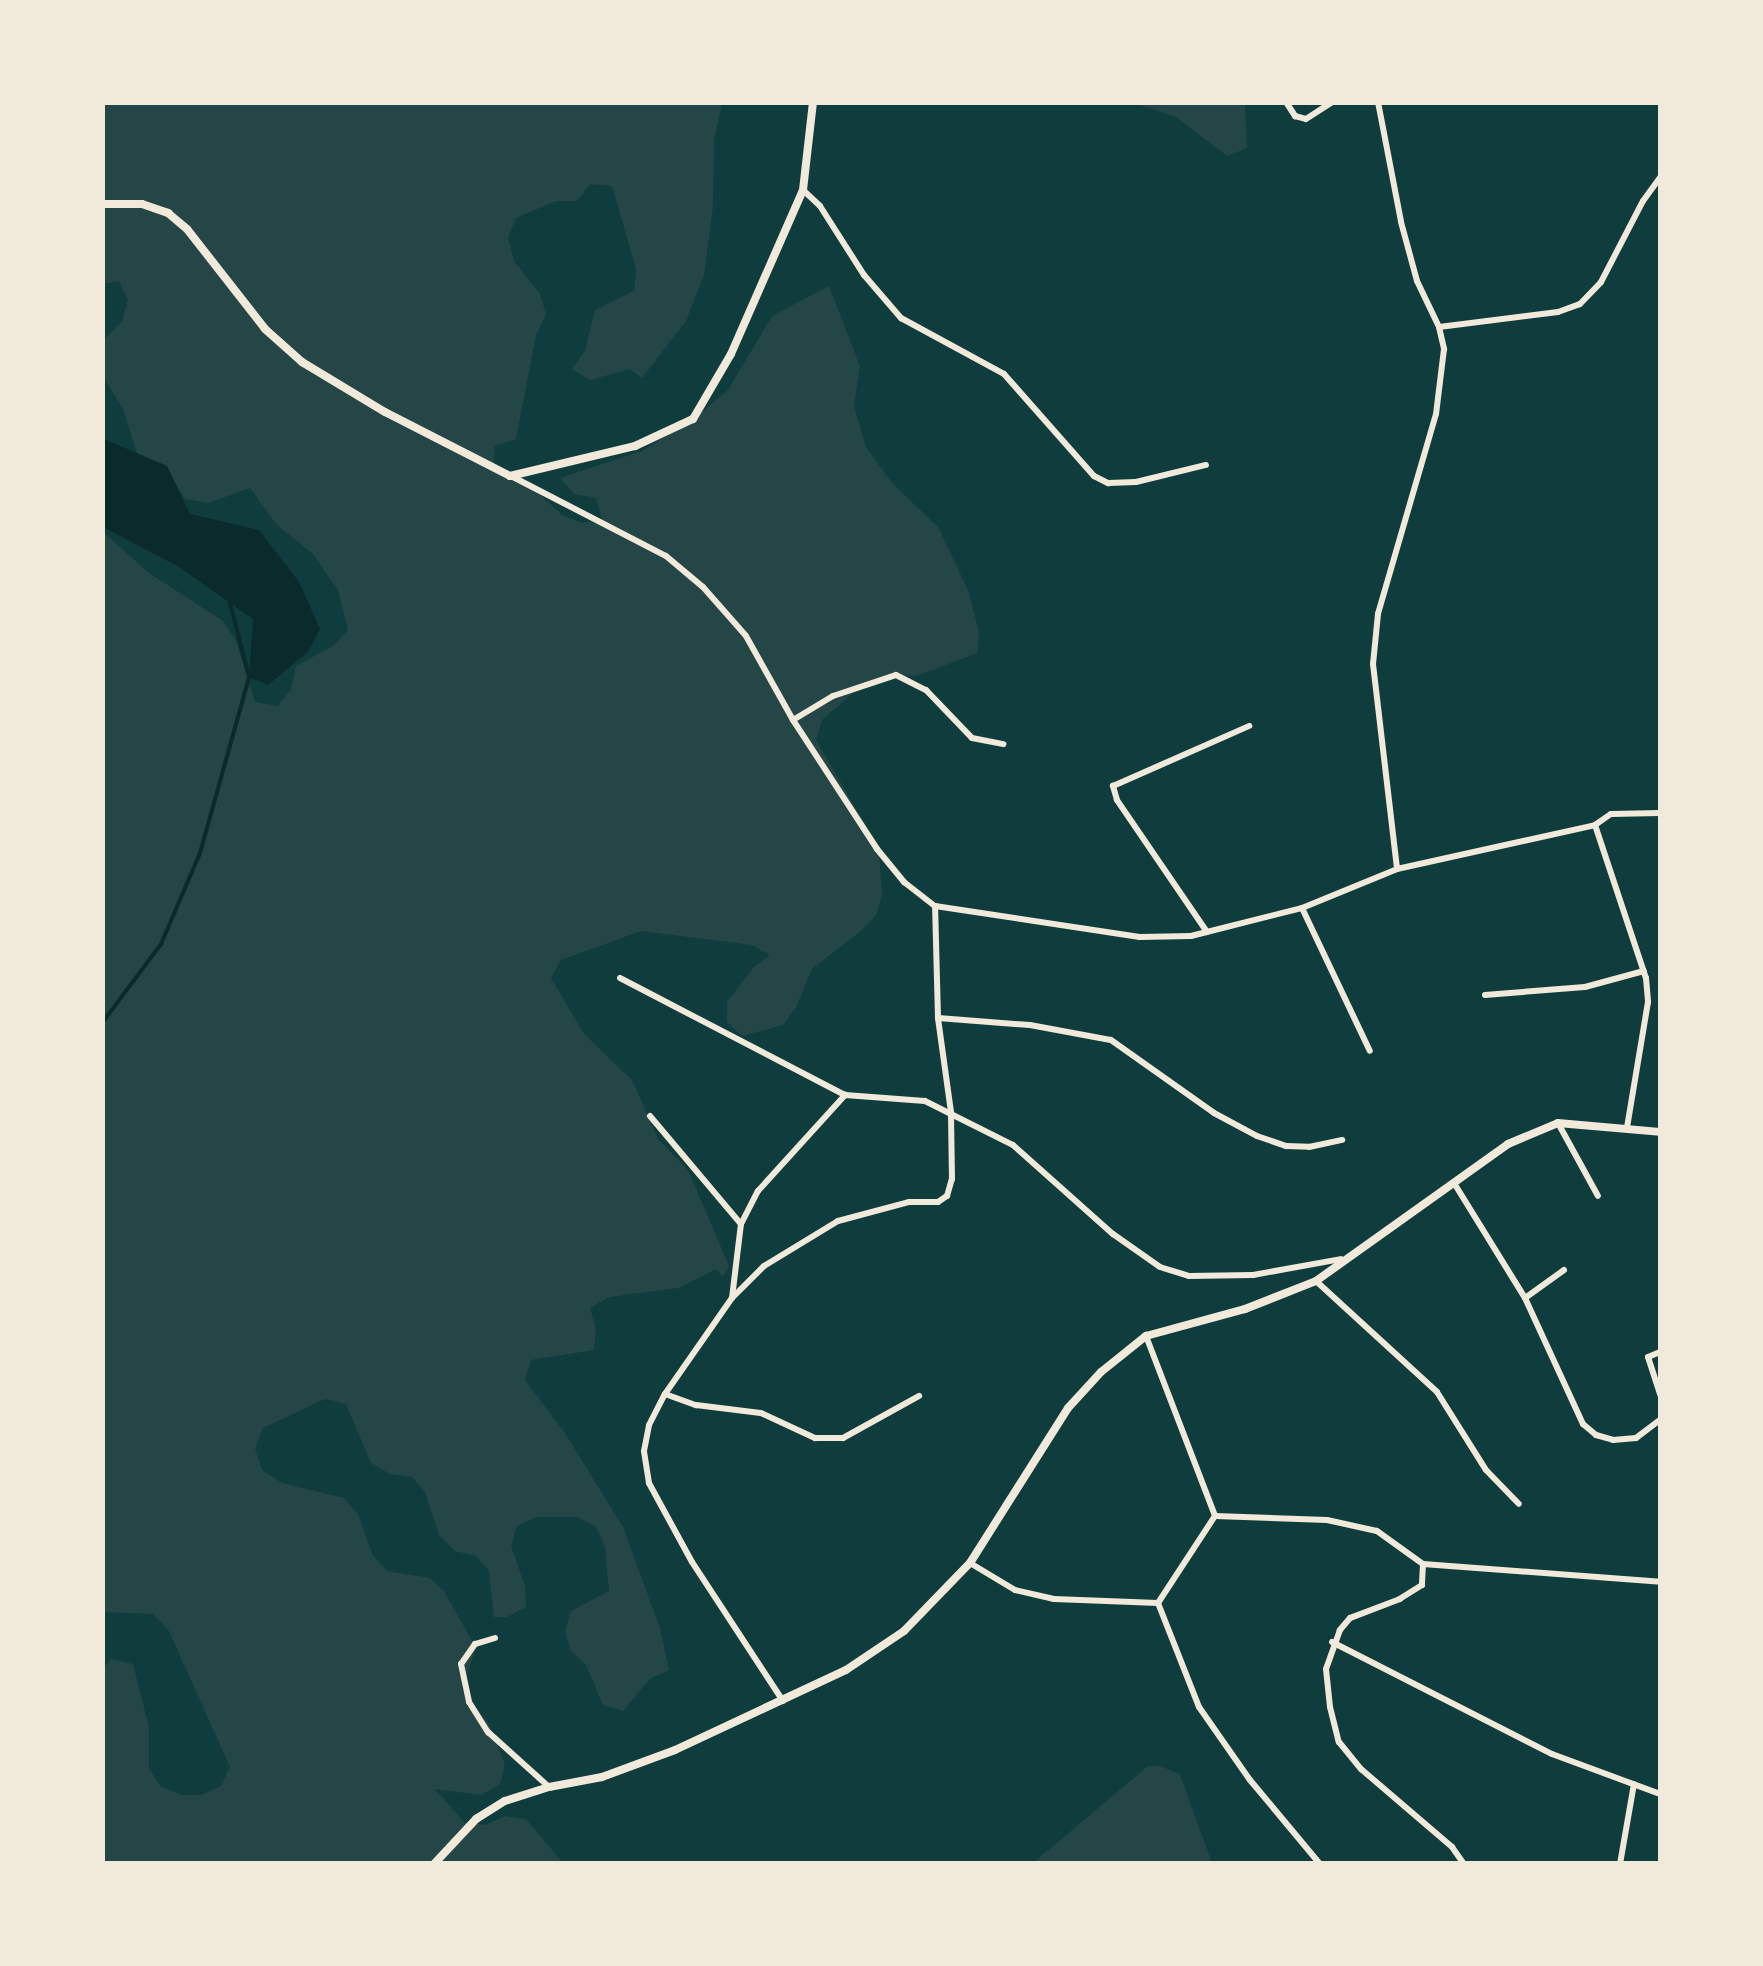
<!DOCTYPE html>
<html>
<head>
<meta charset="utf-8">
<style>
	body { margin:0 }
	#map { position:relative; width:1763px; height:1966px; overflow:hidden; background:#0f3d3e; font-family:Manrope,sans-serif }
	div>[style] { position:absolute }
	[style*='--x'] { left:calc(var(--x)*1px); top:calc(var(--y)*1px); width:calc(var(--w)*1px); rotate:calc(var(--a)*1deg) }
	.green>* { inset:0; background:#244646 }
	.water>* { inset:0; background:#0a2a2b }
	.stream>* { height:4px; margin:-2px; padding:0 2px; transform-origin:2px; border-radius:2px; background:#0a2a2b }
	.minor>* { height:6px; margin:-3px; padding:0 3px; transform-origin:3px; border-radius:3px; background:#f1e9da }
	.tertiary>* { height:8px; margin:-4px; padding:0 4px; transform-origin:4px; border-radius:4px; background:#f1e9da }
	span { translate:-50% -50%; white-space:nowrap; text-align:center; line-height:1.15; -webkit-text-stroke:9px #f1e9da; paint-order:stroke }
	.frame { position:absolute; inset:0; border:105px solid #f1e9da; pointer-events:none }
</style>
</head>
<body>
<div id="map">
	<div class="green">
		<div style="clip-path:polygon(103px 103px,722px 103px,714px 140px,713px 207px,704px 275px,686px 321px,642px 378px,630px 369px,590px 380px,572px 369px,585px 351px,595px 310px,634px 291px,636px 269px,612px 186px,590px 184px,577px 201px,556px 201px,516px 218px,508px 237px,514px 261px,540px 294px,546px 314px,536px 335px,516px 439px,495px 446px,493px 467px,531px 486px,562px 515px,582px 523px,602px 519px,596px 498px,574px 494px,560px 478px,642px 451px,693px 419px,728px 390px,772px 316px,829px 286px,860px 366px,854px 406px,866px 447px,892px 483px,938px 527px,968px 590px,979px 632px,977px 653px,917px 676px,893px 675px,854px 692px,822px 720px,816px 740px,870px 833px,879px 853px,882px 895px,876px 915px,862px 930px,812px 969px,796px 1007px,783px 1025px,742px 1036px,727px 1022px,727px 1002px,753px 968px,770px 955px,752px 945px,641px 931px,561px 960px,551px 978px,584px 1034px,632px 1080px,658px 1139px,688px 1170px,729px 1266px,723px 1277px,716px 1269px,678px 1288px,609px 1297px,590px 1308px,596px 1329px,594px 1350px,531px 1360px,525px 1380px,565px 1433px,623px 1527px,660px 1628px,669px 1670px,650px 1679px,623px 1711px,603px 1705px,586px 1665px,571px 1651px,565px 1631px,571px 1611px,609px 1591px,605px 1547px,596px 1527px,578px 1517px,537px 1517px,517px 1526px,511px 1546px,525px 1586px,526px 1607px,507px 1617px,494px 1617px,489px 1571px,476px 1556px,455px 1551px,439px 1535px,425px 1492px,412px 1477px,390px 1474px,371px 1463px,346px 1404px,325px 1399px,263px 1428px,255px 1448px,262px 1470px,282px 1483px,344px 1498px,358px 1514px,373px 1556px,387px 1571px,430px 1578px,444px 1591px,476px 1648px,462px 1689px,489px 1724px,505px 1764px,500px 1784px,481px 1795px,435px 1789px,464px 1822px,485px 1825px,505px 1816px,526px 1819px,563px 1863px,103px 1863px,102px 1670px,111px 1659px,133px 1664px,149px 1727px,149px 1768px,160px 1786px,181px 1795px,201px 1795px,221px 1786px,230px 1767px,169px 1631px,153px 1614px,103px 1612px,103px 532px,149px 573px,223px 621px,236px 641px,255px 702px,278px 706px,291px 689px,296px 666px,333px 646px,348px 630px,338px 590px,313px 554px,277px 525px,250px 488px,208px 503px,185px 499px,174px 481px,138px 456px,123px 409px,103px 376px,103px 341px,122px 321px,128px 300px,119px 281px,103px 284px)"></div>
		<div style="clip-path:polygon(1134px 103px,1245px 103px,1247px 148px,1227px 156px,1176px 117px)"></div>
		<div style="clip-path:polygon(1148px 1766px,1161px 1766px,1180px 1775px,1212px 1863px,1033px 1863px)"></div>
	</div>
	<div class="water">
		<div style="clip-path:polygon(102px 396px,104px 439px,167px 466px,190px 514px,259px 530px,299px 582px,320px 629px,308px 652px,268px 685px,249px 677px,253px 619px,179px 567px,103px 527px)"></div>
	</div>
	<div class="stream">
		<div style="--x:102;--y:1023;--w:99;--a:-53.2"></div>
		<div style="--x:161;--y:944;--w:99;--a:-66.8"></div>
		<div style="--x:200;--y:853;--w:183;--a:-74.4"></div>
		<div style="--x:249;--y:677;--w:81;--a:-104.4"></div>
	</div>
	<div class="minor">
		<div style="--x:1286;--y:102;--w:17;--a:57"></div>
		<div style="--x:1295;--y:116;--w:11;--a:15"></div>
		<div style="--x:1306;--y:119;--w:31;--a:-33"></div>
		<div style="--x:1378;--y:102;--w:122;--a:79.1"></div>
		<div style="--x:1401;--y:222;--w:61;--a:74.8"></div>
		<div style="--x:1417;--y:281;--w:51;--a:64.4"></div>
		<div style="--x:1439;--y:327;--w:23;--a:77"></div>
		<div style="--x:1444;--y:349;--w:65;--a:97"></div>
		<div style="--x:1436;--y:414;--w:208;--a:106.2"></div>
		<div style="--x:1378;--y:614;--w:50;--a:95.7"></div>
		<div style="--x:1373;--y:664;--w:206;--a:83.3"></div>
		<div style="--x:803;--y:190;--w:23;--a:43"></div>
		<div style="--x:820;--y:206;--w:82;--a:57.5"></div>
		<div style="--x:864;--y:275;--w:57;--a:49.3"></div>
		<div style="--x:901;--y:318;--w:117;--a:28.5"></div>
		<div style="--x:1004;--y:374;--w:136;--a:48.6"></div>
		<div style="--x:1094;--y:476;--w:16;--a:27"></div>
		<div style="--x:1108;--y:483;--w:28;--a:-2"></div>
		<div style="--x:1136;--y:482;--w:72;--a:-13.7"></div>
		<div style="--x:1439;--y:327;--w:120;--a:-7.2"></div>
		<div style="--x:1558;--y:312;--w:23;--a:-20"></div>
		<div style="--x:1580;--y:304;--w:30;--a:-46"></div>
		<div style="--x:1601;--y:282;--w:91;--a:-62.6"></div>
		<div style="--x:1643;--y:201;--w:29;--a:-54"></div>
		<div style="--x:511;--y:476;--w:174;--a:27.3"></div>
		<div style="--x:666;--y:556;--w:48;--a:40"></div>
		<div style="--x:703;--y:587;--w:65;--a:48.7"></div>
		<div style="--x:746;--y:636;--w:96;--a:60.8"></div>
		<div style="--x:793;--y:720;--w:154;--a:56.9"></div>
		<div style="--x:877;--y:849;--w:43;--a:50.7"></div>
		<div style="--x:904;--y:882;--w:39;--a:38"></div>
		<div style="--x:935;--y:906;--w:207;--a:8.6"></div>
		<div style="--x:1140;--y:937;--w:51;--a:-1.1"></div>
		<div style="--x:1191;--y:936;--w:114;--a:-14.2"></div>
		<div style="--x:1302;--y:908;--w:103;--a:-22.3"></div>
		<div style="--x:1397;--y:869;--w:203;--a:-12.5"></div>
		<div style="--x:1595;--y:825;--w:19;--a:-35"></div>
		<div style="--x:1611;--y:814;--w:49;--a:-1.2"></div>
		<div style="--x:793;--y:720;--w:47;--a:-31"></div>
		<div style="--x:833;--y:696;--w:66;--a:-18.4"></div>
		<div style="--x:896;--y:675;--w:34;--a:27"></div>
		<div style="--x:926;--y:690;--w:66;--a:46.2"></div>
		<div style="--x:972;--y:738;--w:32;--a:11"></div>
		<div style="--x:1595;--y:825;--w:161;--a:71.6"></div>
		<div style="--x:1646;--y:978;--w:24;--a:85"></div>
		<div style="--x:1648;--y:1002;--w:128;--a:99.5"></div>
		<div style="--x:1302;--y:908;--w:158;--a:64.6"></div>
		<div style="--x:1207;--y:932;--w:160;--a:-124.3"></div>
		<div style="--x:1117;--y:800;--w:15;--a:-106"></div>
		<div style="--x:1113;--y:786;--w:149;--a:-23.8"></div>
		<div style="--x:620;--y:978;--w:254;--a:27.5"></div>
		<div style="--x:1485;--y:995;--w:100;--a:-4.6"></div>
		<div style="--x:1585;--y:987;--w:61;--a:-15.2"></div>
		<div style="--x:938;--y:1018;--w:92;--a:4.4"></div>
		<div style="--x:1030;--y:1025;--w:82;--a:10.5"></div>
		<div style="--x:1111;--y:1040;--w:126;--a:35.3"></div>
		<div style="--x:1214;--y:1113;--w:49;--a:28.1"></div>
		<div style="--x:1257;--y:1136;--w:31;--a:19"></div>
		<div style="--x:1286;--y:1146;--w:23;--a:2"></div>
		<div style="--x:1309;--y:1147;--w:34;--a:-12"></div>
		<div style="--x:650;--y:1116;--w:141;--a:49.9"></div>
		<div style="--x:1558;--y:1123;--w:83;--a:61.3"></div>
		<div style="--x:1454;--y:1183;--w:135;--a:58.3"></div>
		<div style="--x:1525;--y:1298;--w:139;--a:65.3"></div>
		<div style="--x:1583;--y:1424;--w:17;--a:40"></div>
		<div style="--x:1596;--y:1435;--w:18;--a:16"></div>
		<div style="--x:1613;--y:1440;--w:23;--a:-5"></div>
		<div style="--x:1636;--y:1438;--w:30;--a:-37"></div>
		<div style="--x:1316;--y:1281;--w:164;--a:42.5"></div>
		<div style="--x:1437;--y:1392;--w:92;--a:57.9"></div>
		<div style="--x:1486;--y:1470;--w:47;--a:45.9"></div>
		<div style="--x:732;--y:1298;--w:45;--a:-45"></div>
		<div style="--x:764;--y:1266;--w:87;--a:-31.3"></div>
		<div style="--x:838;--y:1221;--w:73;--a:-15"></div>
		<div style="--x:909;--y:1202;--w:29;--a:0"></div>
		<div style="--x:938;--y:1202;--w:11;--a:-34"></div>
		<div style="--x:947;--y:1196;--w:18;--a:-74"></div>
		<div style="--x:952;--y:1179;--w:67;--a:-90.9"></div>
		<div style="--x:951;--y:1112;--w:95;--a:-97.9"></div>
		<div style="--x:938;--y:1018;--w:112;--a:-91.5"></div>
		<div style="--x:1525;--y:1298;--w:48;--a:-35.7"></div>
		<div style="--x:1146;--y:1336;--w:193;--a:69"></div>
		<div style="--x:1660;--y:1352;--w:13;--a:157"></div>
		<div style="--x:1648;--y:1357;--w:40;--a:72"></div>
		<div style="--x:665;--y:1394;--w:33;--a:20"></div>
		<div style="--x:696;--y:1405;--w:65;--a:7"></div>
		<div style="--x:761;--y:1413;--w:60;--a:24.8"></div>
		<div style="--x:815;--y:1438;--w:28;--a:0"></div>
		<div style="--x:843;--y:1438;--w:87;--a:-28.9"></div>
		<div style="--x:1215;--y:1516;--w:112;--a:2"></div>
		<div style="--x:1327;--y:1520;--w:51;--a:12.4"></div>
		<div style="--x:1377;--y:1531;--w:57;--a:35.7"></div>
		<div style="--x:1423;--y:1564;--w:238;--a:4.3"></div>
		<div style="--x:970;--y:1563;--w:52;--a:31"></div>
		<div style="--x:1015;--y:1590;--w:40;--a:13"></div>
		<div style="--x:1054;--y:1599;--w:104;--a:2.2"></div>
		<div style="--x:1158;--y:1603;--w:104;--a:-56.8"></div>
		<div style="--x:1423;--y:1564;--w:21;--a:93"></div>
		<div style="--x:1422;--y:1585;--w:26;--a:148"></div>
		<div style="--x:1400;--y:1599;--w:53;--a:159.2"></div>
		<div style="--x:1350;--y:1618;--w:16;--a:130"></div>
		<div style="--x:1340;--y:1630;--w:41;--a:109.7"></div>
		<div style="--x:1326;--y:1669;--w:38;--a:84"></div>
		<div style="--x:1330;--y:1707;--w:36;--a:76"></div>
		<div style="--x:1339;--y:1742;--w:35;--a:51"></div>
		<div style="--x:1361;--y:1769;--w:120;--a:40.6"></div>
		<div style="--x:1452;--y:1847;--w:21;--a:55"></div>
		<div style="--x:1158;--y:1603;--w:112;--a:68.5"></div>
		<div style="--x:1199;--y:1707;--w:89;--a:55.1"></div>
		<div style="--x:1250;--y:1780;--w:109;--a:50.2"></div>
		<div style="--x:495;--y:1638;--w:21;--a:163"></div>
		<div style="--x:475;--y:1644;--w:24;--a:125"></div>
		<div style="--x:461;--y:1664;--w:39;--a:78"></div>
		<div style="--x:469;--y:1702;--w:36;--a:58"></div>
		<div style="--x:488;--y:1732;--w:82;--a:42"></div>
		<div style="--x:1332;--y:1642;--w:247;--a:27"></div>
		<div style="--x:1552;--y:1754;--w:115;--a:20.3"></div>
		<div style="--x:783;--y:1701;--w:166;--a:-123.2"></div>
		<div style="--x:692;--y:1562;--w:90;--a:-118.6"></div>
		<div style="--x:649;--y:1483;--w:32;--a:-99"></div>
		<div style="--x:644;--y:1451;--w:26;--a:-79"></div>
		<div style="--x:649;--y:1425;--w:35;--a:-63"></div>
		<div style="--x:665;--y:1394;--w:117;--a:-55.1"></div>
		<div style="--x:732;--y:1298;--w:75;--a:-83.1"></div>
		<div style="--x:741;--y:1224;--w:37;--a:-63"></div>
		<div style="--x:758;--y:1191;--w:130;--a:-47.8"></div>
		<div style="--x:845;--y:1095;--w:80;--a:4.3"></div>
		<div style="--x:925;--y:1101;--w:98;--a:26.6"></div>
		<div style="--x:1013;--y:1145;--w:134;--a:41.7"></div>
		<div style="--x:1113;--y:1234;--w:57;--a:35.1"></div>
		<div style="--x:1160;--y:1267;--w:30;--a:17"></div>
		<div style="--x:1189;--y:1276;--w:64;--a:-0.9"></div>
		<div style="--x:1253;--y:1275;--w:89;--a:-10.3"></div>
		<div style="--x:1620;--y:1864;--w:81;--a:-80.1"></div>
	</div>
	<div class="tertiary">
		<div style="--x:102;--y:204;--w:40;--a:0"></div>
		<div style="--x:142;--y:204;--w:28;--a:19"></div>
		<div style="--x:168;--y:213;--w:25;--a:40"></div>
		<div style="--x:187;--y:229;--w:127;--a:52"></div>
		<div style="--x:265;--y:329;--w:50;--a:41.7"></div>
		<div style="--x:302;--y:362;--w:97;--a:31.1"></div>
		<div style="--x:385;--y:412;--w:140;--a:27.1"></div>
		<div style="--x:510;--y:476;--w:129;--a:-13.5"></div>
		<div style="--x:635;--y:446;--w:64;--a:-25"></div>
		<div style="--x:693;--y:419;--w:75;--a:-59.7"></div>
		<div style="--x:731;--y:354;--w:179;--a:-66.3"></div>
		<div style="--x:803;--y:190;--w:89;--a:-83.5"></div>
		<div style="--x:434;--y:1864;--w:62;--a:-47"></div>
		<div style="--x:476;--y:1819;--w:34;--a:-32"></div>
		<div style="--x:505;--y:1801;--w:46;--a:-17.7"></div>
		<div style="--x:549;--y:1787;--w:54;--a:-10.7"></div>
		<div style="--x:602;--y:1777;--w:78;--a:-20.3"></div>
		<div style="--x:675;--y:1750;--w:189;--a:-25.1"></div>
		<div style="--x:846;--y:1670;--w:70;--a:-33.9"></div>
		<div style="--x:904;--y:1631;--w:95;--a:-45.9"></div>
		<div style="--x:970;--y:1563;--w:183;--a:-57.7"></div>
		<div style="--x:1068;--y:1408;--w:49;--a:-47.5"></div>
		<div style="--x:1101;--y:1372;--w:58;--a:-38.7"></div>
		<div style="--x:1146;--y:1336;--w:103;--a:-15.3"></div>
		<div style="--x:1245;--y:1309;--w:76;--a:-21.5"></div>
		<div style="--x:1316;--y:1281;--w:236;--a:-35.5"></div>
		<div style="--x:1508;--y:1144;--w:54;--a:-22.8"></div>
		<div style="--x:1558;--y:1123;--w:102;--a:5"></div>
	</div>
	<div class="frame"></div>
</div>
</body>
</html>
